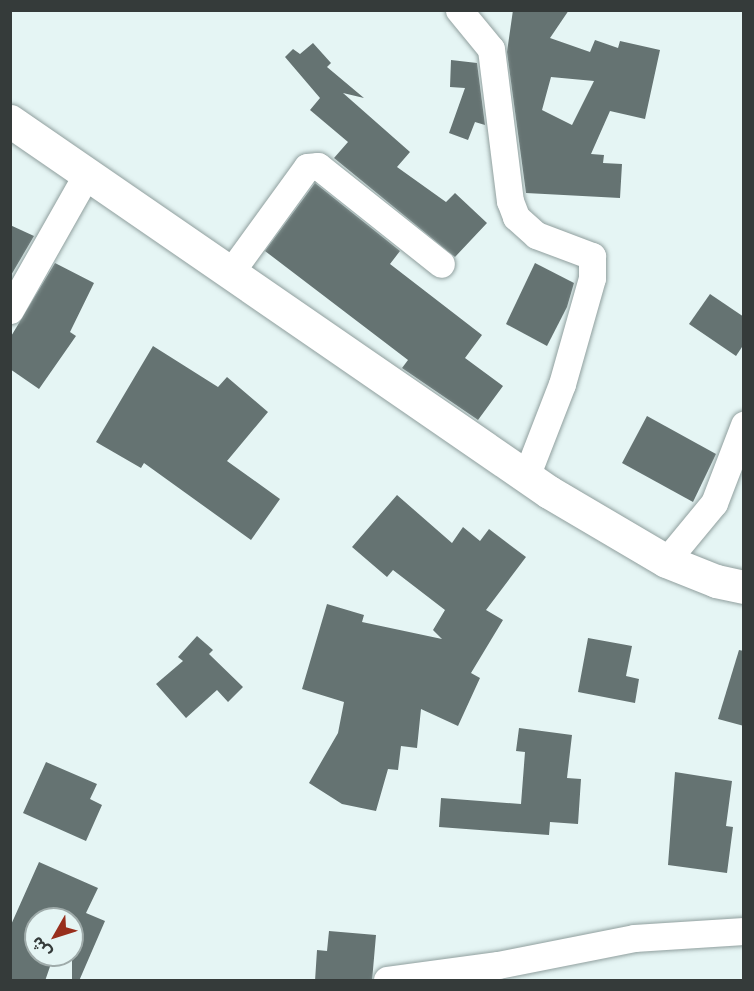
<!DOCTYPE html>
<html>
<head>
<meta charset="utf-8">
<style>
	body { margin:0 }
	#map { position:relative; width:754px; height:991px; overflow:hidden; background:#e5f5f4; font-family:"DM Sans","Noto Sans Arabic",sans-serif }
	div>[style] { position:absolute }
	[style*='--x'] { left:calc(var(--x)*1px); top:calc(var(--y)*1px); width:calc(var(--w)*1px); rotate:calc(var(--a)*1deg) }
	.building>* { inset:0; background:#657372 }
	.roads { filter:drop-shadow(0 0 2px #909f9e) drop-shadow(0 0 2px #909f9e) }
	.street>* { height:27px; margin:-13.5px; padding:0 13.5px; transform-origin:13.5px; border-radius:13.5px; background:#fff }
	.secondary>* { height:33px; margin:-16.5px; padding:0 16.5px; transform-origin:16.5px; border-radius:16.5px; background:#fff }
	span { translate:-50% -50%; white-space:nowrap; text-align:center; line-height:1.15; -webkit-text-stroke:6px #e5f5f4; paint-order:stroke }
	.frame { position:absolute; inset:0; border:12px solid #353b3a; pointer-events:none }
	.north { position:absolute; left:24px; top:907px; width:60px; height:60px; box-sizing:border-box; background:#e5f5f4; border:2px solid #9fabaa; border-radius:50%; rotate:231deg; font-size:16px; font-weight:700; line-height:24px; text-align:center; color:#353b3a }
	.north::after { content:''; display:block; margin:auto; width:21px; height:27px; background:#982f1d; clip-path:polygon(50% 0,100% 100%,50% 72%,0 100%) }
</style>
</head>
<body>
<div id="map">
	<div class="building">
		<div style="clip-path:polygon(evenodd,513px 10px,569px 10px,550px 38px,590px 52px,595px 40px,618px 48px,620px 41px,660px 50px,645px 119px,610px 111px,591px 154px,604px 155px,603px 163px,622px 164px,620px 198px,526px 193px,507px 52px,513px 10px,551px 77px,594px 81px,572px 125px,542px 110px,551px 77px)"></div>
		<div style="clip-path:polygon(313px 43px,331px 63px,327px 67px,364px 98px,343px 93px,410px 152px,397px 167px,446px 202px,455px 193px,487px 223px,455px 257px,334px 158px,348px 142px,310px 110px,320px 98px,285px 57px,293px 49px,300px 54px)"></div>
		<div style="clip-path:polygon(451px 60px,477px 63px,485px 125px,475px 122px,468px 140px,449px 133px,465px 88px,450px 87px)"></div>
		<div style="clip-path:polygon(315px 183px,400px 251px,390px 264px,482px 335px,465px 358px,503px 386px,478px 420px,402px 368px,408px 360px,265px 251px)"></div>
		<div style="clip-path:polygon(10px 225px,34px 236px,10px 277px)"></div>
		<div style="clip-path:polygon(55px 263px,94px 283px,70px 332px,76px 336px,39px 389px,10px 369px,10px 338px)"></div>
		<div style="clip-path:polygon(535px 263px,574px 283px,567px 307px,547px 346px,506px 324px)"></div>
		<div style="clip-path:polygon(710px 294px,744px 317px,744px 344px,736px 356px,689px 324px)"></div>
		<div style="clip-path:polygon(153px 346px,218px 387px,227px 377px,268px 412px,227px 461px,280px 499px,251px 540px,144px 463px,141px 468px,96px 442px)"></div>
		<div style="clip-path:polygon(647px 416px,716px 454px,693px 502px,622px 463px)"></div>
		<div style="clip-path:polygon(397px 495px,452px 543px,463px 527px,480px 541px,489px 529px,526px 557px,486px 610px,503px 620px,471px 673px,480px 678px,458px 726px,421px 709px,417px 748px,401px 746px,398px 770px,388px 769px,376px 811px,342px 804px,309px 783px,338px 733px,344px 702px,302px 689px,327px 604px,364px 615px,362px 622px,442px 639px,433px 630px,445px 610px,393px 570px,387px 577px,352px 547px)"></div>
		<div style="clip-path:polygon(197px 636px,213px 650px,209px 654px,243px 687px,228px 702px,217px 690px,186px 718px,156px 684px,183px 661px,178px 657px)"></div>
		<div style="clip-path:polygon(588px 638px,632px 646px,626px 676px,639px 679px,635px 703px,578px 692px)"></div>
		<div style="clip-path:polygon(739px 650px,744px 651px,744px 726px,718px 719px)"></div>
		<div style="clip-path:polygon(519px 728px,572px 735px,567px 778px,581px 779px,578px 824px,550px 822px,549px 835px,439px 827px,441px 798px,521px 804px,525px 752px,516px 751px)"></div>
		<div style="clip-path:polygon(46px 762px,97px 784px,90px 799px,102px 805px,86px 841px,23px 813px)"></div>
		<div style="clip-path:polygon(675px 772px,732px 781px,726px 826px,733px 827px,727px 873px,668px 865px)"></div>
		<div style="clip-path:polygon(39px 862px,98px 888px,86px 913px,105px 921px,79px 981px,72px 981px,72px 919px,36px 919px,36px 955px,54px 955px,45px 981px,10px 981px,10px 927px)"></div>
		<div style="clip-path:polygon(329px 931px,376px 935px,372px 981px,315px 981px,317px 950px,327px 951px)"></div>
	</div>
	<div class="roads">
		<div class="street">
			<div style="--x:459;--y:10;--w:50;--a:50.6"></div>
			<div style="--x:491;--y:49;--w:153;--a:82.9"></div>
			<div style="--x:510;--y:201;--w:17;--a:69"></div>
			<div style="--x:516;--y:217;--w:27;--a:42"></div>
			<div style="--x:536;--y:235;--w:60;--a:20.6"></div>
			<div style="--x:592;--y:256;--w:22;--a:90"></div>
			<div style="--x:592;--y:278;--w:110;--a:105.8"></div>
			<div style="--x:562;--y:384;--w:100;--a:111.2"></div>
			<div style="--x:230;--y:273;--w:131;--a:-54"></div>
			<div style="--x:307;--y:167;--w:11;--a:-5"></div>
			<div style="--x:318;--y:166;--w:157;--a:38.5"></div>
			<div style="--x:10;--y:310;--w:156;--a:-60.5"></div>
			<div style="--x:666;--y:561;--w:75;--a:-50.4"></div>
			<div style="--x:714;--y:503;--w:84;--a:-69"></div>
			<div style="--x:387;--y:980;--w:112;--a:-7.7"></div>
			<div style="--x:498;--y:965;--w:139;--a:-11.2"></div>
			<div style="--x:634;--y:938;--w:110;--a:-3.6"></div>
		</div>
		<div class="secondary">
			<div style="--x:10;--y:121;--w:654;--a:34.54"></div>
			<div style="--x:549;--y:492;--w:136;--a:30.5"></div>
			<div style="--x:666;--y:561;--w:54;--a:21.8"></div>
			<div style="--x:716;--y:581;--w:29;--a:12"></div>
		</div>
	</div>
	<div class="frame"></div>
	<div class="north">ش</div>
</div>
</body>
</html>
